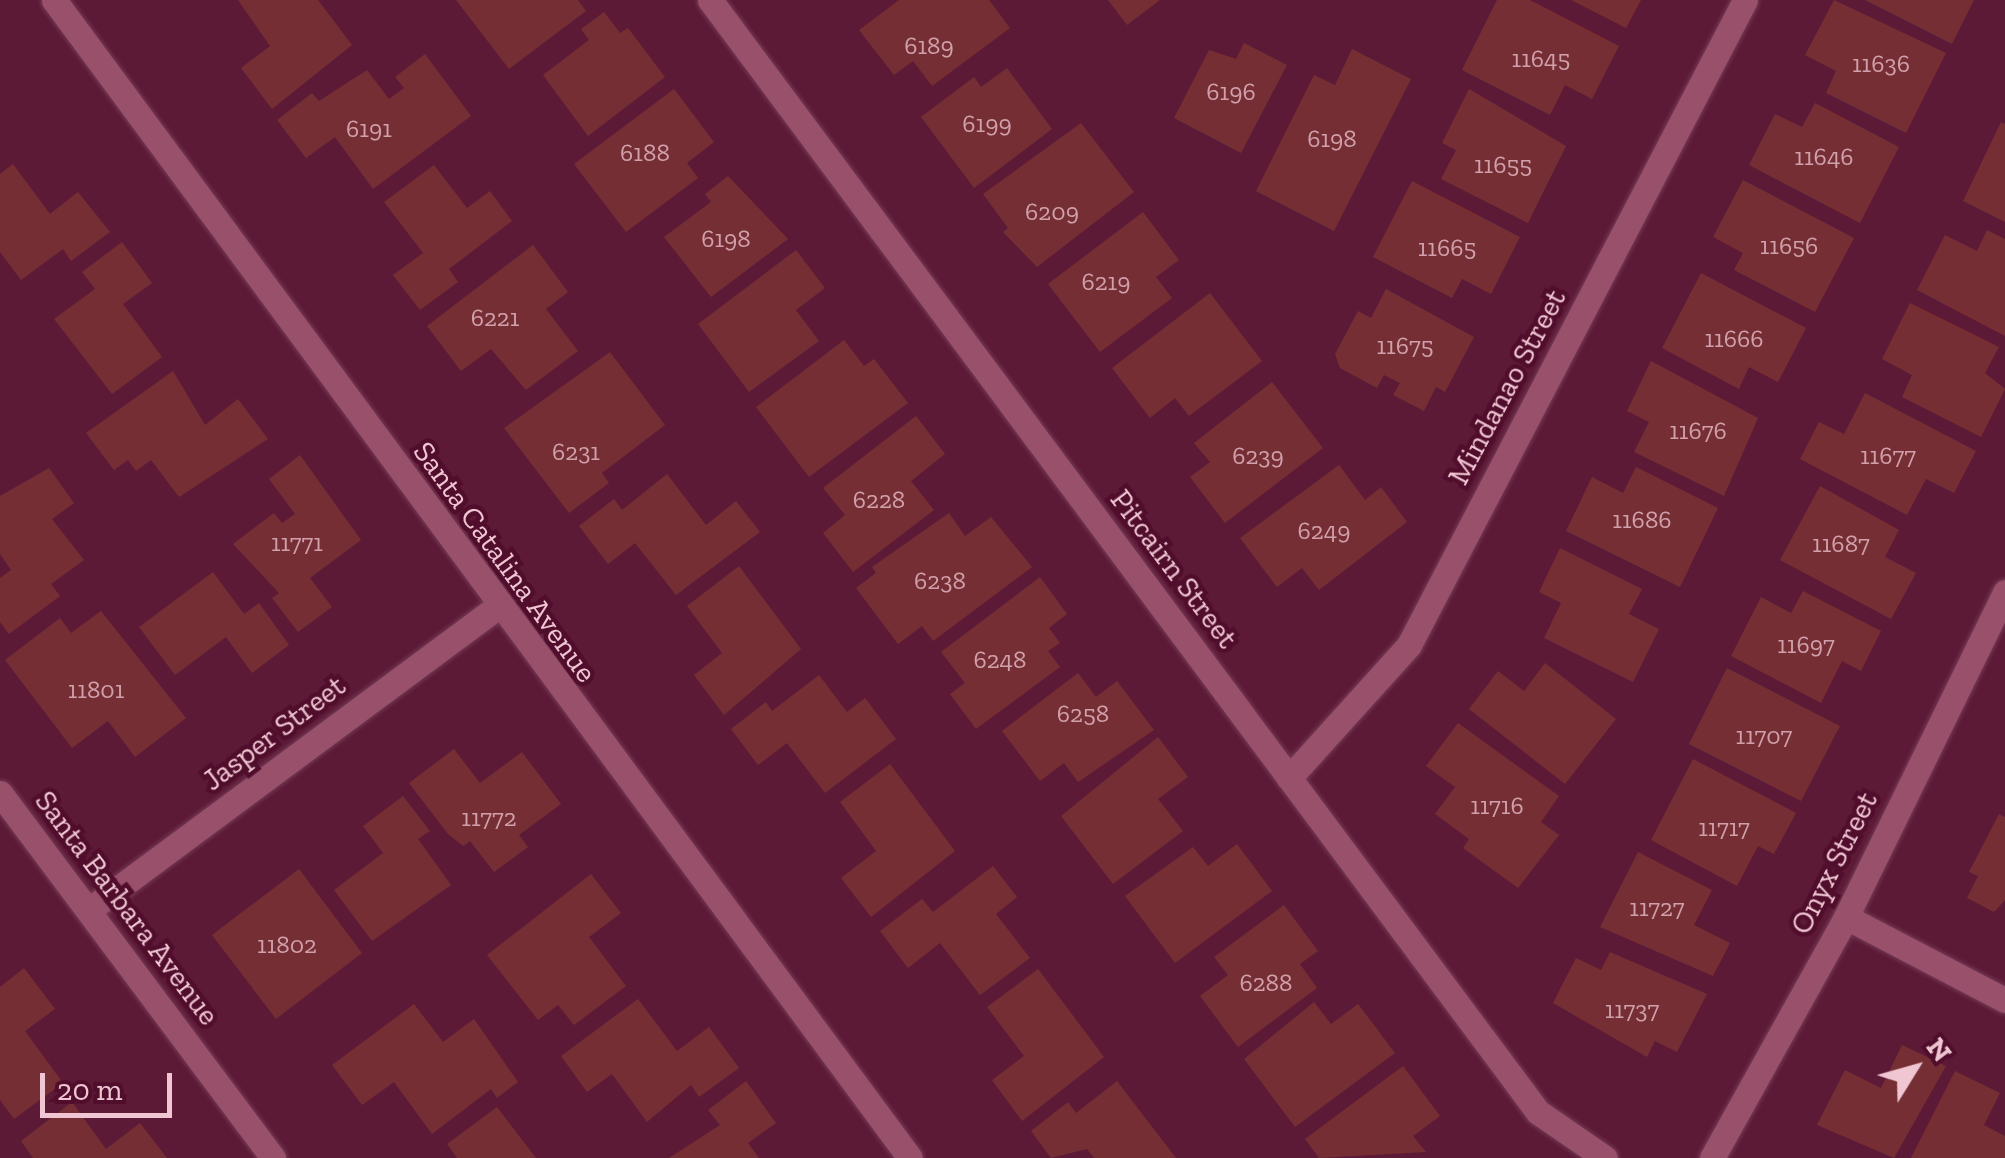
<!DOCTYPE html>
<html>
<head>
<meta charset="utf-8">
<style>
	body { margin:0 }
	#map { position:relative; width:2005px; height:1158px; overflow:hidden; background:#5d1a37; font-family:"Zilla Slab",serif }
	div>[style] { position:absolute }
	[style*='--x'] { left:calc(var(--x)*1px); top:calc(var(--y)*1px); width:calc(var(--w)*1px); rotate:calc(var(--a)*1deg) }
	.building>* { inset:0; background:#752f34 }
	.roads { filter:drop-shadow(0 0 2px #743b54) drop-shadow(0 0 2px #743b54) }
	.street>* { height:25px; margin:-12.5px; padding:0 12.5px; transform-origin:12.5px; border-radius:12.5px; background:#98506b }
	span { translate:-50% -50%; white-space:nowrap; text-align:center; line-height:1.15; -webkit-text-stroke:9px #510e2c; paint-order:stroke }
	.number-label { font-size:25px; color:#d1a0ab }
	.number-label span { -webkit-text-stroke-width:0 }
	.street-label { font-size:30px; color:#f0c6d3 }
	.north { position:absolute; left:1865px; top:1018px; width:100px; height:100px; -webkit-text-stroke:8px #510e2c; paint-order:stroke; rotate:53deg; font-size:28px; font-weight:700; line-height:40px; text-align:center; color:#f0c6d3 }
	.north::after { content:''; display:block; margin:auto; width:35px; height:45px; background:#f0c6d3; clip-path:polygon(50% 0,100% 100%,50% 72%,0 100%) }
	.scale { position:absolute; left:40px; top:1073px; width:132px; height:45px; box-sizing:border-box; border:5px solid #f0c6d3; border-top:0; padding-left:12px; font-size:30px; line-height:35px; white-space:nowrap; color:#f0c6d3; -webkit-text-stroke:8px #510e2c; paint-order:stroke }
</style>
</head>
<body>
<div id="map">
	<div class="building">
		<div style="clip-path:polygon(238px 0,318px 0,352px 45px,272px 109px,241px 68px,270px 46px)"></div>
		<div style="clip-path:polygon(456px 0,578px 0,586px 11px,509px 69px)"></div>
		<div style="clip-path:polygon(899px 0,989px 0,1010px 28px,932px 86px,913px 61px,894px 75px,859px 30px)"></div>
		<div style="clip-path:polygon(1108px 0,1160px 0,1127px 25px)"></div>
		<div style="clip-path:polygon(1497px 0,1530px 0,1619px 46px,1592px 99px,1565px 85px,1550px 115px,1462px 70px)"></div>
		<div style="clip-path:polygon(1571px 0,1641px 0,1626px 28px)"></div>
		<div style="clip-path:polygon(1834px 0,1946px 53px,1906px 133px,1826px 93px,1836px 71px,1805px 55px)"></div>
		<div style="clip-path:polygon(1865px 0,1974px 0,1952px 44px)"></div>
		<div style="clip-path:polygon(604px 12px,620px 33px,628px 28px,665px 77px,588px 136px,543px 75px,589px 40px,581px 29px)"></div>
		<div style="clip-path:polygon(1244px 43px,1287px 65px,1241px 153px,1174px 118px,1209px 50px,1236px 59px)"></div>
		<div style="clip-path:polygon(1352px 49px,1411px 79px,1334px 231px,1256px 191px,1314px 75px,1335px 85px)"></div>
		<div style="clip-path:polygon(425px 54px,471px 116px,373px 189px,335px 137px,306px 158px,277px 120px,312px 93px,319px 101px,367px 70px,389px 99px,404px 88px,395px 77px)"></div>
		<div style="clip-path:polygon(1007px 68px,1052px 129px,974px 188px,921px 117px,974px 77px,981px 87px)"></div>
		<div style="clip-path:polygon(674px 89px,714px 142px,687px 163px,698px 178px,626px 232px,574px 164px)"></div>
		<div style="clip-path:polygon(1469px 89px,1566px 146px,1528px 223px,1441px 179px,1456px 150px,1442px 143px)"></div>
		<div style="clip-path:polygon(1815px 103px,1899px 147px,1860px 223px,1749px 165px,1775px 114px,1802px 127px)"></div>
		<div style="clip-path:polygon(2001px 122px,2005px 124px,2005px 222px,1963px 201px)"></div>
		<div style="clip-path:polygon(1081px 123px,1134px 192px,1037px 267px,1003px 232px,1008px 228px,983px 194px)"></div>
		<div style="clip-path:polygon(13px 164px,50px 214px,78px 192px,110px 232px,71px 261px,63px 249px,21px 280px,0 252px,0 174px)"></div>
		<div style="clip-path:polygon(434px 165px,467px 208px,490px 191px,512px 221px,449px 269px,458px 282px,420px 310px,393px 275px,423px 253px,384px 202px)"></div>
		<div style="clip-path:polygon(728px 176px,788px 239px,711px 297px,664px 237px,711px 202px,705px 194px)"></div>
		<div style="clip-path:polygon(1743px 180px,1854px 238px,1815px 312px,1734px 270px,1743px 253px,1713px 237px)"></div>
		<div style="clip-path:polygon(1412px 181px,1520px 237px,1491px 294px,1462px 279px,1452px 298px,1373px 257px)"></div>
		<div style="clip-path:polygon(1143px 212px,1179px 260px,1156px 277px,1172px 298px,1100px 352px,1048px 284px)"></div>
		<div style="clip-path:polygon(1987px 230px,2005px 239px,2005px 336px,1917px 290px,1945px 235px,1977px 251px)"></div>
		<div style="clip-path:polygon(122px 242px,152px 283px,123px 304px,162px 357px,112px 394px,54px 319px,95px 289px,82px 272px)"></div>
		<div style="clip-path:polygon(533px 245px,568px 292px,546px 309px,578px 351px,526px 390px,491px 349px,461px 371px,427px 326px)"></div>
		<div style="clip-path:polygon(796px 250px,825px 288px,796px 310px,819px 341px,749px 392px,698px 324px)"></div>
		<div style="clip-path:polygon(1701px 273px,1806px 328px,1778px 382px,1749px 367px,1739px 389px,1662px 348px)"></div>
		<div style="clip-path:polygon(1386px 289px,1474px 337px,1445px 392px,1436px 387px,1424px 411px,1393px 395px,1400px 383px,1384px 375px,1377px 388px,1340px 368px,1335px 354px,1358px 311px,1371px 318px)"></div>
		<div style="clip-path:polygon(1210px 293px,1262px 361px,1189px 416px,1175px 398px,1150px 418px,1112px 368px)"></div>
		<div style="clip-path:polygon(1910px 303px,1999px 347px,1985px 373px,2005px 389px,1981px 437px,1902px 397px,1912px 375px,1882px 359px)"></div>
		<div style="clip-path:polygon(844px 340px,864px 366px,874px 359px,908px 403px,809px 477px,756px 407px)"></div>
		<div style="clip-path:polygon(610px 352px,665px 425px,602px 473px,609px 483px,569px 513px,504px 428px)"></div>
		<div style="clip-path:polygon(1651px 361px,1758px 418px,1724px 496px,1634px 452px,1649px 422px,1627px 411px)"></div>
		<div style="clip-path:polygon(173px 371px,205px 425px,238px 399px,268px 439px,179px 497px,151px 460px,136px 471px,128px 460px,114px 470px,86px 433px)"></div>
		<div style="clip-path:polygon(1272px 382px,1323px 448px,1225px 523px,1190px 477px,1210px 462px,1194px 443px)"></div>
		<div style="clip-path:polygon(1865px 393px,1976px 451px,1954px 493px,1926px 479px,1907px 515px,1800px 459px,1819px 422px,1844px 434px)"></div>
		<div style="clip-path:polygon(916px 416px,945px 454px,911px 481px,934px 510px,853px 572px,823px 533px,845px 515px,823px 488px)"></div>
		<div style="clip-path:polygon(300px 455px,361px 540px,310px 578px,332px 607px,298px 632px,272px 598px,279px 593px,233px 544px,274px 513px,282px 523px,295px 514px,269px 479px)"></div>
		<div style="clip-path:polygon(1339px 465px,1365px 500px,1381px 487px,1407px 522px,1319px 590px,1302px 568px,1277px 587px,1240px 538px)"></div>
		<div style="clip-path:polygon(1636px 467px,1718px 508px,1680px 587px,1566px 531px,1592px 477px,1623px 493px)"></div>
		<div style="clip-path:polygon(49px 468px,74px 503px,52px 519px,84px 560px,51px 584px,60px 596px,9px 634px,0 622px,0 578px,11px 570px,0 554px,0 496px)"></div>
		<div style="clip-path:polygon(667px 474px,706px 525px,736px 501px,760px 532px,676px 595px,635px 543px,608px 564px,579px 526px,614px 499px,622px 510px)"></div>
		<div style="clip-path:polygon(1820px 486px,1899px 530px,1885px 557px,1916px 573px,1891px 619px,1780px 560px)"></div>
		<div style="clip-path:polygon(949px 513px,965px 536px,991px 517px,1032px 567px,933px 641px,922px 626px,898px 644px,856px 588px,876px 573px,872px 567px)"></div>
		<div style="clip-path:polygon(1560px 548px,1642px 589px,1629px 614px,1659px 629px,1633px 682px,1544px 638px,1561px 603px,1539px 592px)"></div>
		<div style="clip-path:polygon(739px 566px,801px 649px,724px 715px,694px 675px,722px 653px,687px 606px)"></div>
		<div style="clip-path:polygon(213px 572px,244px 614px,259px 603px,289px 645px,252px 673px,226px 637px,175px 675px,139px 627px)"></div>
		<div style="clip-path:polygon(1040px 577px,1067px 614px,1049px 628px,1060px 643px,1048px 651px,1060px 667px,976px 729px,950px 694px,965px 683px,941px 652px)"></div>
		<div style="clip-path:polygon(1803px 591px,1881px 631px,1861px 671px,1842px 661px,1821px 703px,1731px 656px,1761px 597px,1791px 613px)"></div>
		<div style="clip-path:polygon(101px 611px,186px 718px,135px 757px,108px 721px,72px 748px,5px 660px,60px 618px,71px 633px)"></div>
		<div style="clip-path:polygon(1545px 663px,1616px 719px,1565px 784px,1469px 709px,1498px 671px,1524px 691px)"></div>
		<div style="clip-path:polygon(1727px 668px,1840px 726px,1801px 801px,1689px 744px)"></div>
		<div style="clip-path:polygon(1078px 673px,1096px 697px,1117px 681px,1154px 730px,1078px 782px,1064px 763px,1040px 781px,1002px 731px)"></div>
		<div style="clip-path:polygon(819px 675px,847px 712px,865px 698px,896px 739px,825px 793px,787px 743px,758px 765px,731px 729px,766px 702px,772px 711px)"></div>
		<div style="clip-path:polygon(1458px 723px,1559px 796px,1541px 822px,1559px 835px,1518px 888px,1463px 848px,1469px 839px,1435px 814px,1455px 787px,1426px 766px)"></div>
		<div style="clip-path:polygon(1158px 737px,1188px 777px,1158px 799px,1183px 831px,1113px 884px,1061px 816px)"></div>
		<div style="clip-path:polygon(454px 749px,480px 783px,522px 752px,561px 804px,519px 835px,528px 847px,494px 872px,470px 841px,463px 846px,448px 834px,409px 783px)"></div>
		<div style="clip-path:polygon(1693px 759px,1796px 813px,1774px 854px,1758px 846px,1737px 886px,1651px 840px)"></div>
		<div style="clip-path:polygon(890px 764px,955px 851px,871px 917px,841px 878px,876px 851px,840px 802px)"></div>
		<div style="clip-path:polygon(403px 796px,430px 831px,418px 839px,451px 885px,372px 941px,334px 890px,383px 853px,363px 826px)"></div>
		<div style="clip-path:polygon(1999px 814px,2005px 817px,2005px 900px,1994px 912px,1967px 898px,1978px 876px,1969px 872px)"></div>
		<div style="clip-path:polygon(1237px 844px,1272px 891px,1175px 963px,1125px 896px,1193px 847px,1208px 866px)"></div>
		<div style="clip-path:polygon(1638px 852px,1712px 890px,1694px 925px,1730px 943px,1713px 976px,1600px 927px)"></div>
		<div style="clip-path:polygon(993px 866px,1017px 897px,996px 914px,1030px 958px,980px 995px,940px 943px,908px 968px,880px 931px,922px 899px,933px 912px)"></div>
		<div style="clip-path:polygon(299px 869px,362px 953px,276px 1019px,212px 935px)"></div>
		<div style="clip-path:polygon(591px 874px,621px 913px,589px 937px,626px 986px,574px 1025px,558px 1005px,538px 1020px,487px 955px)"></div>
		<div style="clip-path:polygon(1284px 905px,1318px 951px,1300px 964px,1317px 988px,1238px 1047px,1200px 996px,1228px 975px,1214px 957px)"></div>
		<div style="clip-path:polygon(1610px 952px,1707px 994px,1677px 1052px,1655px 1041px,1647px 1057px,1553px 1003px,1576px 958px,1601px 970px)"></div>
		<div style="clip-path:polygon(24px 968px,55px 1009px,25px 1031px,63px 1083px,14px 1119px,0 1100px,0 987px)"></div>
		<div style="clip-path:polygon(1038px 969px,1104px 1057px,1022px 1121px,992px 1080px,1024px 1056px,987px 1007px)"></div>
		<div style="clip-path:polygon(638px 999px,677px 1051px,709px 1027px,739px 1068px,699px 1097px,691px 1085px,647px 1122px,612px 1074px,587px 1092px,561px 1056px)"></div>
		<div style="clip-path:polygon(1314px 1002px,1331px 1024px,1358px 1004px,1395px 1053px,1295px 1127px,1244px 1059px)"></div>
		<div style="clip-path:polygon(414px 1004px,443px 1042px,474px 1019px,518px 1082px,497px 1098px,491px 1089px,432px 1134px,394px 1082px,362px 1105px,332px 1065px)"></div>
		<div style="clip-path:polygon(1902px 1045px,1946px 1066px,1894px 1158px,1817px 1125px,1845px 1070px,1881px 1088px)"></div>
		<div style="clip-path:polygon(1403px 1066px,1440px 1116px,1413px 1136px,1426px 1152px,1319px 1158px,1305px 1139px)"></div>
		<div style="clip-path:polygon(1955px 1071px,2000px 1093px,1984px 1125px,2005px 1136px,2005px 1158px,1911px 1158px)"></div>
		<div style="clip-path:polygon(746px 1081px,776px 1123px,748px 1143px,759px 1158px,669px 1158px,720px 1125px,708px 1110px)"></div>
		<div style="clip-path:polygon(1117px 1081px,1176px 1158px,1094px 1158px,1087px 1149px,1051px 1158px,1031px 1131px,1068px 1102px,1076px 1113px)"></div>
		<div style="clip-path:polygon(72px 1102px,106px 1149px,140px 1123px,167px 1158px,33px 1158px,21px 1141px)"></div>
		<div style="clip-path:polygon(497px 1107px,536px 1158px,457px 1158px,447px 1144px)"></div>
	</div>
	<div class="roads">
		<div class="street">
			<div style="--x:54;--y:0;--w:1440;--a:53.53"></div>
			<div style="--x:710;--y:0;--w:1386;--a:53.33"></div>
			<div style="--x:1538;--y:1112;--w:81;--a:34.5"></div>
			<div style="--x:1289;--y:778;--w:179;--a:-47.9"></div>
			<div style="--x:1409;--y:645;--w:727;--a:-62.48"></div>
			<div style="--x:0;--y:793;--w:456;--a:53.2"></div>
			<div style="--x:89;--y:910;--w:508;--a:-36.6"></div>
			<div style="--x:1846;--y:917;--w:179;--a:27.6"></div>
			<div style="--x:1712;--y:1158;--w:276;--a:-60.9"></div>
			<div style="--x:1846;--y:917;--w:362;--a:-63.9"></div>
		</div>
	</div>
	<div class="number-label">
		<span style="left:929px;top:45px">6189</span>
		<span style="left:1541px;top:58px">11645</span>
		<span style="left:1881px;top:63px">11636</span>
		<span style="left:1231px;top:91px">6196</span>
		<span style="left:987px;top:123px">6199</span>
		<span style="left:369px;top:128px">6191</span>
		<span style="left:1332px;top:138px">6198</span>
		<span style="left:645px;top:152px">6188</span>
		<span style="left:1824px;top:156px">11646</span>
		<span style="left:1503px;top:164px">11655</span>
		<span style="left:1052px;top:211px">6209</span>
		<span style="left:726px;top:238px">6198</span>
		<span style="left:1789px;top:245px">11656</span>
		<span style="left:1447px;top:247px">11665</span>
		<span style="left:1106px;top:281px">6219</span>
		<span style="left:495px;top:317px">6221</span>
		<span style="left:1734px;top:338px">11666</span>
		<span style="left:1405px;top:345px">11675</span>
		<span style="left:1698px;top:430px">11676</span>
		<span style="left:576px;top:451px">6231</span>
		<span style="left:1258px;top:455px">6239</span>
		<span style="left:1888px;top:455px">11677</span>
		<span style="left:879px;top:499px">6228</span>
		<span style="left:1642px;top:519px">11686</span>
		<span style="left:1324px;top:530px">6249</span>
		<span style="left:297px;top:542px">11771</span>
		<span style="left:1841px;top:543px">11687</span>
		<span style="left:940px;top:580px">6238</span>
		<span style="left:1806px;top:644px">11697</span>
		<span style="left:1000px;top:659px">6248</span>
		<span style="left:96px;top:689px">11801</span>
		<span style="left:1083px;top:713px">6258</span>
		<span style="left:1764px;top:735px">11707</span>
		<span style="left:1497px;top:805px">11716</span>
		<span style="left:489px;top:817px">11772</span>
		<span style="left:1724px;top:827px">11717</span>
		<span style="left:1657px;top:907px">11727</span>
		<span style="left:287px;top:944px">11802</span>
		<span style="left:1266px;top:982px">6288</span>
		<span style="left:1632px;top:1009px">11737</span>
	</div>
	<div class="street-label">
		<span style="left:1507px;top:387px;rotate:-62deg">Mindanao Street</span>
		<span style="left:505px;top:562px;rotate:54deg">Santa Catalina Avenue</span>
		<span style="left:1174px;top:569px;rotate:53deg">Pitcairn Street</span>
		<span style="left:274px;top:733px;rotate:-37deg">Jasper Street</span>
		<span style="left:1834px;top:863px;rotate:-63deg">Onyx Street</span>
		<span style="left:127px;top:908px;rotate:53deg">Santa Barbara Avenue</span>
	</div>
	<div class="north">N</div>
	<div class="scale">20 m</div>
</div>
</body>
</html>
